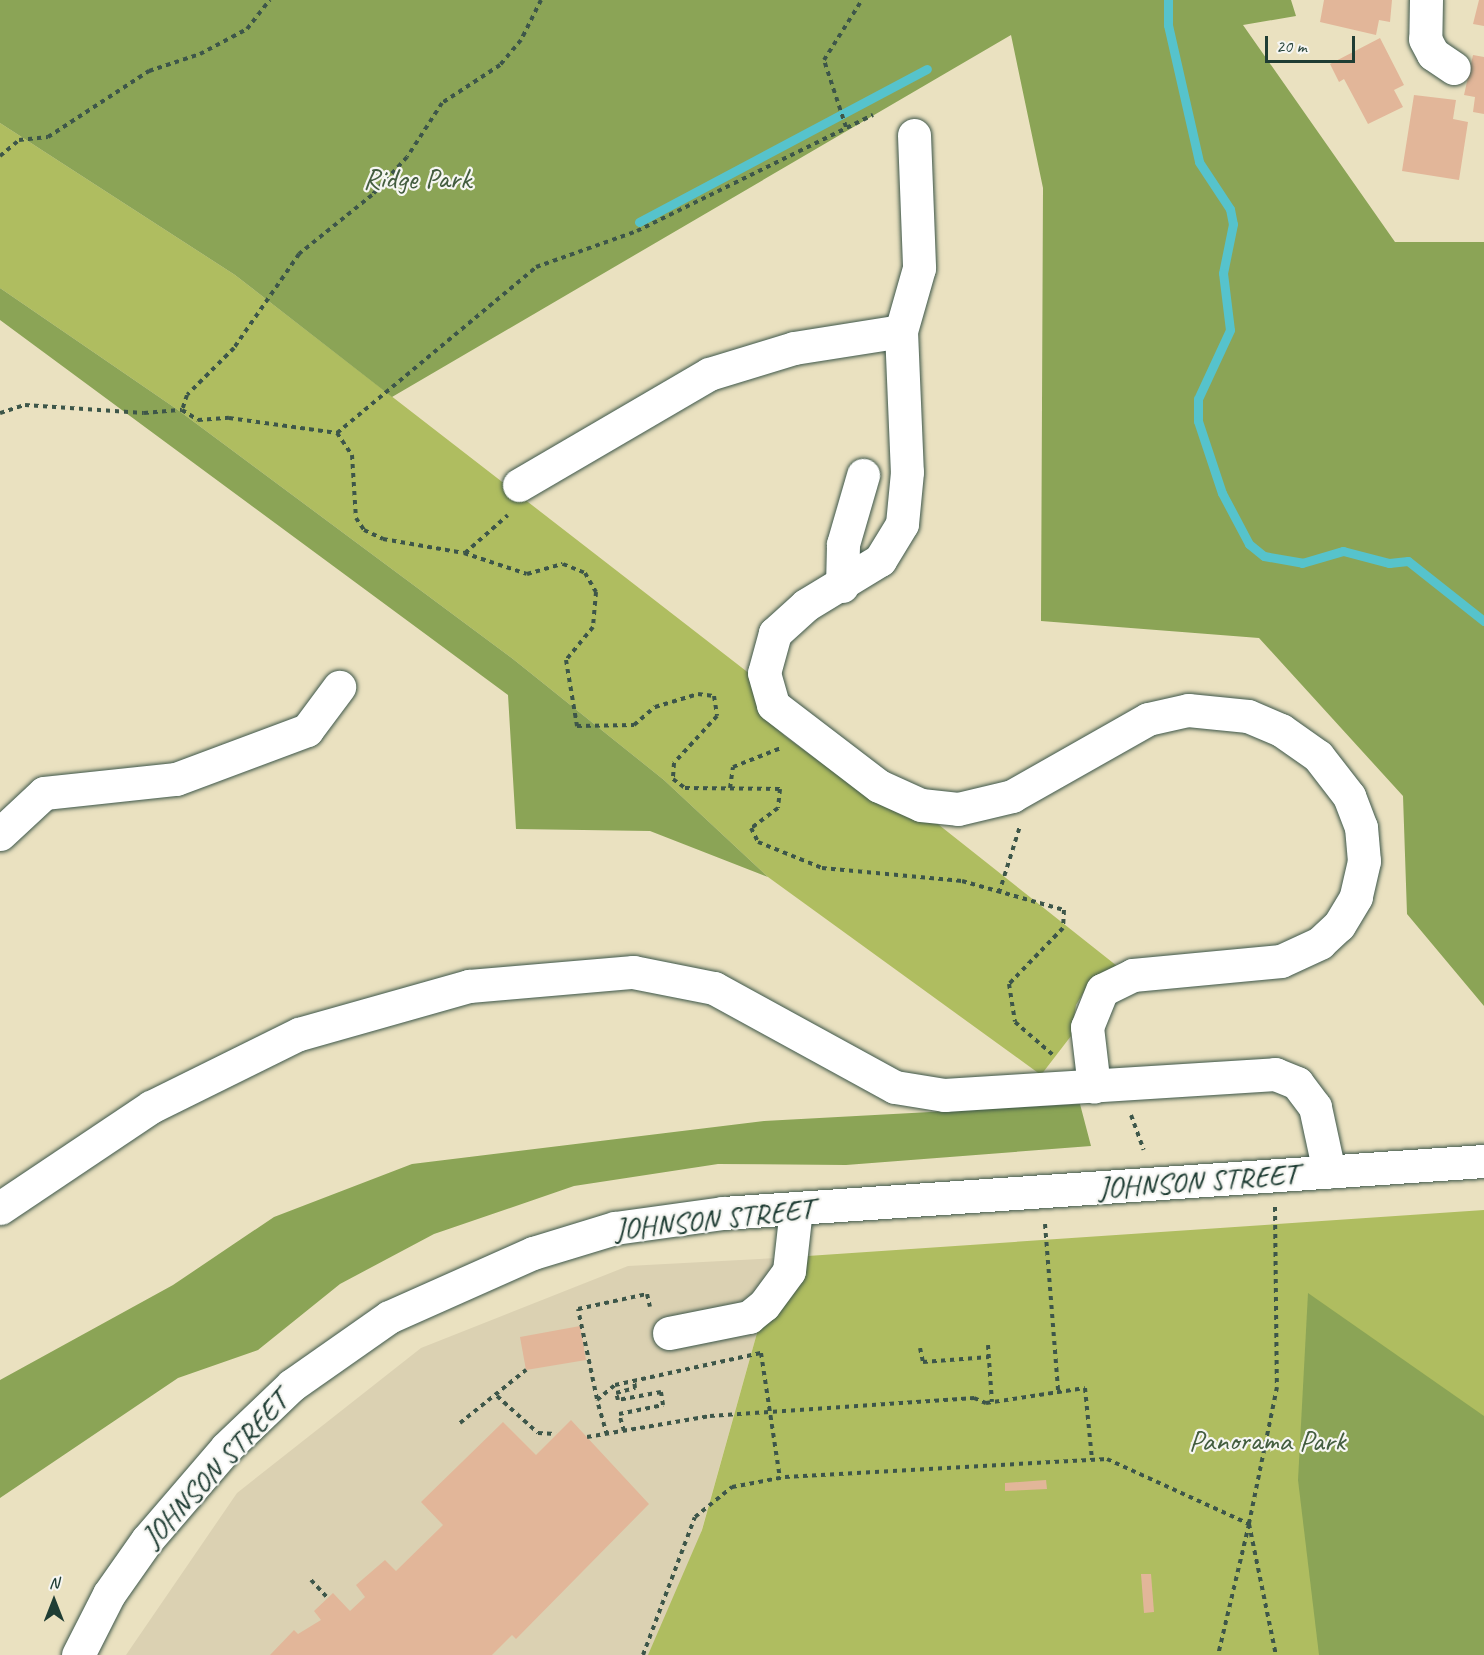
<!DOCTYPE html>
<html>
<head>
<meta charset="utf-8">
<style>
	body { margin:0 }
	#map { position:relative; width:1484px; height:1655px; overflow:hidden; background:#eae1c0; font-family:Caveat,sans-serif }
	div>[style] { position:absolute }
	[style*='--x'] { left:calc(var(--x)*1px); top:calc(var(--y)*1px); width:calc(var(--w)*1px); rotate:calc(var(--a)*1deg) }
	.built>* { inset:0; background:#dbd1b2 }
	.green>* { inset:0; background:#afbd60 }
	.forest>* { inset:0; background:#8ba456 }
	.stream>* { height:9px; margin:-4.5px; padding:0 4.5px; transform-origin:4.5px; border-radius:4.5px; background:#56c3cc }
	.building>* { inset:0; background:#e2b699 }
	.path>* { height:4px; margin-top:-2px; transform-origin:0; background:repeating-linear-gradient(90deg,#3d5649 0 4.5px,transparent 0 9px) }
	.roads { filter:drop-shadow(0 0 2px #3d5649) drop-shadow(0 0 2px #3d5649) }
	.minor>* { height:33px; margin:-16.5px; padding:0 16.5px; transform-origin:16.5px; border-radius:16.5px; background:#fff }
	span { translate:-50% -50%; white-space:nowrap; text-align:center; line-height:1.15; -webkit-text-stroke:4.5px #f6f6f2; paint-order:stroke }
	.park-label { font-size:30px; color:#435d3f }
	.street-label { font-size:30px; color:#1f3d34 }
	.north { position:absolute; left:24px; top:1571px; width:60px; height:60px; -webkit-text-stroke:4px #f6f6f2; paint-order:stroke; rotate:0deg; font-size:16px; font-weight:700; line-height:24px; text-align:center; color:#1f3d34 }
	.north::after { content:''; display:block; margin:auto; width:21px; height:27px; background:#1f3d34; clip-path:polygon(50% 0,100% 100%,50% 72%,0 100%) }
	.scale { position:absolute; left:1265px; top:36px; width:90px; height:27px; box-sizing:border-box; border:3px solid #1f3d34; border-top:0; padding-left:8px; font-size:18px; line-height:21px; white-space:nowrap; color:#1f3d34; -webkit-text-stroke:4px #f6f6f2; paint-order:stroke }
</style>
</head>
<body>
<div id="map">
	<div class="built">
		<div style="clip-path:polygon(778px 1258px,697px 1547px,1023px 1655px,126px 1655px,237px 1493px,421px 1348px,628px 1266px)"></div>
	</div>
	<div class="green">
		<div style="clip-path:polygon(0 123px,235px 275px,750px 674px,774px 726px,786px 737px,853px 786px,934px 821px,1117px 966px,1091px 980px,1076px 1005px,1071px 1036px,1041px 1075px,768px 877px,664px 780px,513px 659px,178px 410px,0 288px)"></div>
		<div style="clip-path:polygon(1484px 1210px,1484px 1655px,648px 1655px,702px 1530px,778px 1258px)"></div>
	</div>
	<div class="forest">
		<div style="clip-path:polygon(0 0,1291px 0,1296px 16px,1243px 25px,1395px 242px,1484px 242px,1484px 1006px,1407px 914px,1403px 796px,1259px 638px,1041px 621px,1043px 188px,1011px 35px,392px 397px,235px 275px,0 123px)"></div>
		<div style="clip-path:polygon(0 288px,178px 410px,513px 659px,664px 780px,768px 877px,650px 831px,516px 829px,508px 695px,0 320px)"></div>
		<div style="clip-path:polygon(1080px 1104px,1091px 1146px,846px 1165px,718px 1164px,574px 1186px,434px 1234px,340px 1284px,258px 1350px,178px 1378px,0 1498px,0 1380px,173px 1285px,274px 1217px,412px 1164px,764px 1121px)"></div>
		<div style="clip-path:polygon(1308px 1293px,1484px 1416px,1484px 1655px,1319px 1655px,1298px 1480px)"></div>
	</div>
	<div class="stream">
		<div style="--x:1168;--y:0;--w:25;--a:90"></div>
		<div style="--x:1168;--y:25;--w:140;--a:77.2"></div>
		<div style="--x:1199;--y:162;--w:56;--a:56.6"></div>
		<div style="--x:1230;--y:209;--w:15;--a:79"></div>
		<div style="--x:1233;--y:224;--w:50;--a:101.5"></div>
		<div style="--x:1223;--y:273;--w:57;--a:83"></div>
		<div style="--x:1230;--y:330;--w:76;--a:114.9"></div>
		<div style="--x:1198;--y:399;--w:22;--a:90"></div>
		<div style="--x:1198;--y:421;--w:76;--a:71.6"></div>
		<div style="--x:1222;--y:493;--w:58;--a:62.1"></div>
		<div style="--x:1249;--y:544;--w:19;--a:39"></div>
		<div style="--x:1264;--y:556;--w:39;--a:10"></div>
		<div style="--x:1302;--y:563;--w:43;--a:-16.3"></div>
		<div style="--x:1343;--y:551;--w:48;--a:14.6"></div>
		<div style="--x:1389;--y:563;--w:19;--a:-6"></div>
		<div style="--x:1408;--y:561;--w:97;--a:38.3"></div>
		<div style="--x:639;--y:222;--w:326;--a:-28"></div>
	</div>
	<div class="building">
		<div style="clip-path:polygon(1324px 0,1392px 0,1390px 22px,1379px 20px,1376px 35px,1320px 22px)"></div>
		<div style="clip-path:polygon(1479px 0,1484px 0,1484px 26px,1473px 24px)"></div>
		<div style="clip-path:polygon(1380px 38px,1404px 85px,1394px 90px,1403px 107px,1368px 124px,1344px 79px,1339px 82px,1330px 64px)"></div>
		<div style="clip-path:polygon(1473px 55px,1484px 57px,1484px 114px,1473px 112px,1475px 97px,1464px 95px)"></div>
		<div style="clip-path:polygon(1414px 95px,1456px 100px,1453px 119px,1468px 122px,1459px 180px,1402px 171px)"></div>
		<div style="clip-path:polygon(580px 1326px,586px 1360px,526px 1370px,520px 1337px)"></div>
		<div style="clip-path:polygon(571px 1420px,649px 1504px,516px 1639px,512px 1635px,492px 1655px,270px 1655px,294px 1630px,298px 1634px,321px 1620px,314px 1611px,333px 1593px,350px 1611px,365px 1597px,356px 1585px,385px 1560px,396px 1571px,443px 1525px,421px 1502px,503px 1422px,536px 1455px)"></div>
		<div style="clip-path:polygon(1046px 1480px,1047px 1489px,1005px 1491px,1005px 1483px)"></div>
		<div style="clip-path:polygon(1141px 1574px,1151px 1574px,1154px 1612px,1144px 1613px)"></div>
	</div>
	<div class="path">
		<div style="--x:541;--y:0;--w:45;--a:116.6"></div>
		<div style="--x:521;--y:40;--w:33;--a:130"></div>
		<div style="--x:500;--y:65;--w:69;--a:146.8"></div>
		<div style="--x:442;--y:103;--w:64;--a:122.9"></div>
		<div style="--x:407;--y:157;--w:52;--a:132.6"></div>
		<div style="--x:372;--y:195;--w:94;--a:141.1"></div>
		<div style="--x:299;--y:254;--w:114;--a:124.7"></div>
		<div style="--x:234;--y:348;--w:66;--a:135"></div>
		<div style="--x:187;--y:395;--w:16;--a:108"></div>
		<div style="--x:182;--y:410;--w:19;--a:32"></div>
		<div style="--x:198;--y:420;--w:31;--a:-4"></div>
		<div style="--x:229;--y:418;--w:109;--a:7.9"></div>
		<div style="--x:337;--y:433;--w:27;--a:56"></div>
		<div style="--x:352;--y:455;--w:63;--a:86.4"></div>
		<div style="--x:356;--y:518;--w:14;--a:56"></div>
		<div style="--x:364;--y:530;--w:21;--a:25"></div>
		<div style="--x:383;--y:539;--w:82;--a:9.8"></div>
		<div style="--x:464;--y:553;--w:66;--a:18.4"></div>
		<div style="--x:527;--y:574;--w:37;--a:-16"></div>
		<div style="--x:563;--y:564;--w:24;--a:22"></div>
		<div style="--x:585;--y:573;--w:22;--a:60"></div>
		<div style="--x:596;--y:592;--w:35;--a:95"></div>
		<div style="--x:593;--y:627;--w:43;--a:129.3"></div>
		<div style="--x:566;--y:660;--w:67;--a:80.5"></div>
		<div style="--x:577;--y:726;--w:57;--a:-1"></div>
		<div style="--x:634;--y:725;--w:28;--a:-41"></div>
		<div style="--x:655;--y:707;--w:45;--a:-16.8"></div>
		<div style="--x:698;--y:694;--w:16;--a:7"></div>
		<div style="--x:714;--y:696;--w:20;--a:81"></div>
		<div style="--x:717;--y:716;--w:64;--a:132.5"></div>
		<div style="--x:674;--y:763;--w:16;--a:94"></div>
		<div style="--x:673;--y:779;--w:15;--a:37"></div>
		<div style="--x:685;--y:788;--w:95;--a:0.6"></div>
		<div style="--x:780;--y:789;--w:19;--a:96"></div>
		<div style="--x:778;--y:808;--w:34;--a:143"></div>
		<div style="--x:751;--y:828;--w:16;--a:63"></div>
		<div style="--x:758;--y:842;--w:69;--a:22.1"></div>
		<div style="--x:822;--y:868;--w:141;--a:5.3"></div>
		<div style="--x:962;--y:881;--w:106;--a:15.9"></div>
		<div style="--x:1064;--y:910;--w:18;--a:93"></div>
		<div style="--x:1063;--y:928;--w:78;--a:134"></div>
		<div style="--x:1009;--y:984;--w:38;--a:81"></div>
		<div style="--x:1015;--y:1022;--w:50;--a:41"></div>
		<div style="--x:846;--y:127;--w:71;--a:-108.2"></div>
		<div style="--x:824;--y:60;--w:71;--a:-57.7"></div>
		<div style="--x:0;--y:156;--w:25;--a:-40"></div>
		<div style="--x:19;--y:140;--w:29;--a:-6"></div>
		<div style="--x:48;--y:137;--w:121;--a:-33.2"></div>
		<div style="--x:149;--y:71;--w:54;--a:-18.4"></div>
		<div style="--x:200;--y:54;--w:53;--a:-28"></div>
		<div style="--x:247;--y:29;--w:37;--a:-52"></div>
		<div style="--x:0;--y:413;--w:26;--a:-18"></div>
		<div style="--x:25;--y:405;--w:119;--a:3.8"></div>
		<div style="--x:144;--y:413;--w:38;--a:-5"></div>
		<div style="--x:337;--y:433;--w:259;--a:-39.8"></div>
		<div style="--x:536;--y:267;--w:107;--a:-19.6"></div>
		<div style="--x:637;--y:231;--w:263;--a:-26.2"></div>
		<div style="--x:465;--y:553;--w:57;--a:-41.5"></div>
		<div style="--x:730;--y:788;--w:21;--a:-82"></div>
		<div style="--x:733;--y:767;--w:52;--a:-21.6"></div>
		<div style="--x:999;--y:893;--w:70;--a:-72.6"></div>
		<div style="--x:1131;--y:1115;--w:37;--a:70"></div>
		<div style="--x:1275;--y:1207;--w:180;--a:89.4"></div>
		<div style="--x:1277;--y:1387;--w:140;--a:101.6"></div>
		<div style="--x:1249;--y:1524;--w:134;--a:78.4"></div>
		<div style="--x:1045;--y:1224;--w:168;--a:85.5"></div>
		<div style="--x:988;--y:1345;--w:57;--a:86"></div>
		<div style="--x:920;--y:1348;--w:14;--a:78"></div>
		<div style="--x:923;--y:1362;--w:66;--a:-4.3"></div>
		<div style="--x:497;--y:1396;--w:55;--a:42.1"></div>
		<div style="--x:538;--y:1433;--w:18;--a:3"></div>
		<div style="--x:597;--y:1399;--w:92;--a:-101.9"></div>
		<div style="--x:578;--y:1309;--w:71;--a:-12.3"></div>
		<div style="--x:647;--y:1294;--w:13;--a:77"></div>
		<div style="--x:460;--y:1423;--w:85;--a:-38.8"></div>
		<div style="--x:624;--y:1431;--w:18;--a:-106"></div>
		<div style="--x:619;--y:1414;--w:45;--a:-11.6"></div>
		<div style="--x:663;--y:1405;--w:13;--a:-99"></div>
		<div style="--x:661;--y:1392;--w:44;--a:169.5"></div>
		<div style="--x:618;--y:1400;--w:7;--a:-106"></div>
		<div style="--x:616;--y:1393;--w:20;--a:-15"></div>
		<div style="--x:635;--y:1388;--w:8;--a:-97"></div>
		<div style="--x:607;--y:1435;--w:36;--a:-106"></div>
		<div style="--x:597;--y:1400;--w:23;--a:-40"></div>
		<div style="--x:615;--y:1385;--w:149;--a:-12.4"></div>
		<div style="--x:761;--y:1353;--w:126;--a:81.4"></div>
		<div style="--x:587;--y:1437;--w:125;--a:-9.7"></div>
		<div style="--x:710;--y:1416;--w:265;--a:-3.9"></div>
		<div style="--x:974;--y:1398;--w:13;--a:23"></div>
		<div style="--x:986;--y:1403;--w:100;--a:-8.6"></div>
		<div style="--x:1085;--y:1388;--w:71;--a:84.4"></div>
		<div style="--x:311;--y:1580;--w:25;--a:47"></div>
		<div style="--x:643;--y:1655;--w:147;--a:-69.4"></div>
		<div style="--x:695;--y:1517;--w:48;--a:-39"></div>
		<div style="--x:732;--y:1487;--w:54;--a:-10.7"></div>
		<div style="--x:785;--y:1477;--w:323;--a:-3.2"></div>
		<div style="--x:1107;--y:1459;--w:156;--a:24.6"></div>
		<div style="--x:1249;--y:1524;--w:135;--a:103.3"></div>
	</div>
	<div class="roads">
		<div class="minor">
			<div style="--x:1426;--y:0;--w:39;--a:91"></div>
			<div style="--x:1425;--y:39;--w:17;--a:62"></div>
			<div style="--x:1433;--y:54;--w:25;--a:34"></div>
			<div style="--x:914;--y:135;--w:133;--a:87.8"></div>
			<div style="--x:919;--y:268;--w:66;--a:105.9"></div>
			<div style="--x:901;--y:331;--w:141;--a:87.6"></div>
			<div style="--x:907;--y:472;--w:52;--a:95.5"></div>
			<div style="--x:902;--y:524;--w:42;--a:121.4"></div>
			<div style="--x:880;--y:560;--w:87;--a:148.7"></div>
			<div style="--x:806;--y:605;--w:42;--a:137.9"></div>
			<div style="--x:775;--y:633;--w:41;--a:105.4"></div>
			<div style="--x:764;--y:673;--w:33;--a:74"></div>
			<div style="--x:773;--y:705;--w:133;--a:37.4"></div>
			<div style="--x:879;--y:786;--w:46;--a:24.3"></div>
			<div style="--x:921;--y:805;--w:37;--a:6"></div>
			<div style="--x:958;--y:809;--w:56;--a:-13.5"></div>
			<div style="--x:1012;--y:796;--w:156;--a:-29.5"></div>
			<div style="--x:1148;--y:719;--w:41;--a:-12.7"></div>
			<div style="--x:1188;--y:710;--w:60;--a:5.7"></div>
			<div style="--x:1248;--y:716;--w:36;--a:23"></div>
			<div style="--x:1281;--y:730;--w:45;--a:35.1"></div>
			<div style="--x:1318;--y:756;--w:51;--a:52.2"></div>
			<div style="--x:1349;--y:796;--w:33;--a:69"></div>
			<div style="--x:1361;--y:827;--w:34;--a:85"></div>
			<div style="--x:1364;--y:861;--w:37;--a:103"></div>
			<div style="--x:1356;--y:897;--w:33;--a:121"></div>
			<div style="--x:1339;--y:925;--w:26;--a:137"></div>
			<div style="--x:1320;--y:943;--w:43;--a:155.2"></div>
			<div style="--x:1281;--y:961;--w:149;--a:174.6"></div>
			<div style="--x:1133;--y:975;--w:34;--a:154"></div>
			<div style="--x:1102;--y:990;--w:40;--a:112"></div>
			<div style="--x:1087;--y:1027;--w:60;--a:83.3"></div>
			<div style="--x:519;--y:485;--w:220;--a:-30.3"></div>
			<div style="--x:709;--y:374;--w:89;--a:-17"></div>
			<div style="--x:794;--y:348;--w:108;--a:-9"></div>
			<div style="--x:842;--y:586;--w:42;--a:-88.6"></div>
			<div style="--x:843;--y:544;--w:72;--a:-73.8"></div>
			<div style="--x:0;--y:834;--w:60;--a:-43"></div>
			<div style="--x:44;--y:793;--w:133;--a:-6.1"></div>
			<div style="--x:176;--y:779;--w:140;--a:-20.5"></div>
			<div style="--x:307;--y:730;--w:54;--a:-53.3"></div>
			<div style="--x:0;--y:1208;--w:182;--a:-33.8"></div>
			<div style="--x:151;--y:1107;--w:165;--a:-26.3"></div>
			<div style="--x:299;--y:1034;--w:177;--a:-15.8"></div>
			<div style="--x:469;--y:986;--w:165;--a:-4.9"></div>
			<div style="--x:633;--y:972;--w:83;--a:11.2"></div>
			<div style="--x:714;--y:988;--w:206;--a:28.7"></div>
			<div style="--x:895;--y:1087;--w:50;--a:9.3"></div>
			<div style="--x:944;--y:1095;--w:332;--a:-3.6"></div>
			<div style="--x:1275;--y:1074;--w:24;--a:22"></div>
			<div style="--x:1297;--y:1083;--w:30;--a:53"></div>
			<div style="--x:1315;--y:1107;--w:66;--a:77.8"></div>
			<div style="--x:669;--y:1333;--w:82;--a:-11.3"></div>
			<div style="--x:749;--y:1317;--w:19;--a:-39"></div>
			<div style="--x:764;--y:1305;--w:42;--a:-53.7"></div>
			<div style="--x:789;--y:1271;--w:62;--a:-83.6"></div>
			<div style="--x:78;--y:1655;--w:68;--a:-63.1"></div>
			<div style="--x:109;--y:1594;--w:66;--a:-54.9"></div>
			<div style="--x:147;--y:1540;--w:121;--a:-49.3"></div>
			<div style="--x:226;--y:1448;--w:91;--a:-43.7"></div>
			<div style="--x:292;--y:1385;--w:118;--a:-35"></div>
			<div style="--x:389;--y:1317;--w:158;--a:-24"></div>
			<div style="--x:533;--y:1253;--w:86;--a:-17"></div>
			<div style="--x:615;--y:1228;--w:109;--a:-7.9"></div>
			<div style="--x:723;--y:1213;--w:763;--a:-3.91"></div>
		</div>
	</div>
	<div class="park-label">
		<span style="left:417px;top:178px">Ridge Park</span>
		<span style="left:1267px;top:1440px">Panorama Park</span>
	</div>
	<div class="street-label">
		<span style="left:1198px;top:1181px;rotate:-4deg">JOHNSON STREET</span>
		<span style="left:714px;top:1219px;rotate:-6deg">JOHNSON STREET</span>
		<span style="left:215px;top:1469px;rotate:-47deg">JOHNSON STREET</span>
	</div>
	<div class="north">N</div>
	<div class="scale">20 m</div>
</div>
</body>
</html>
